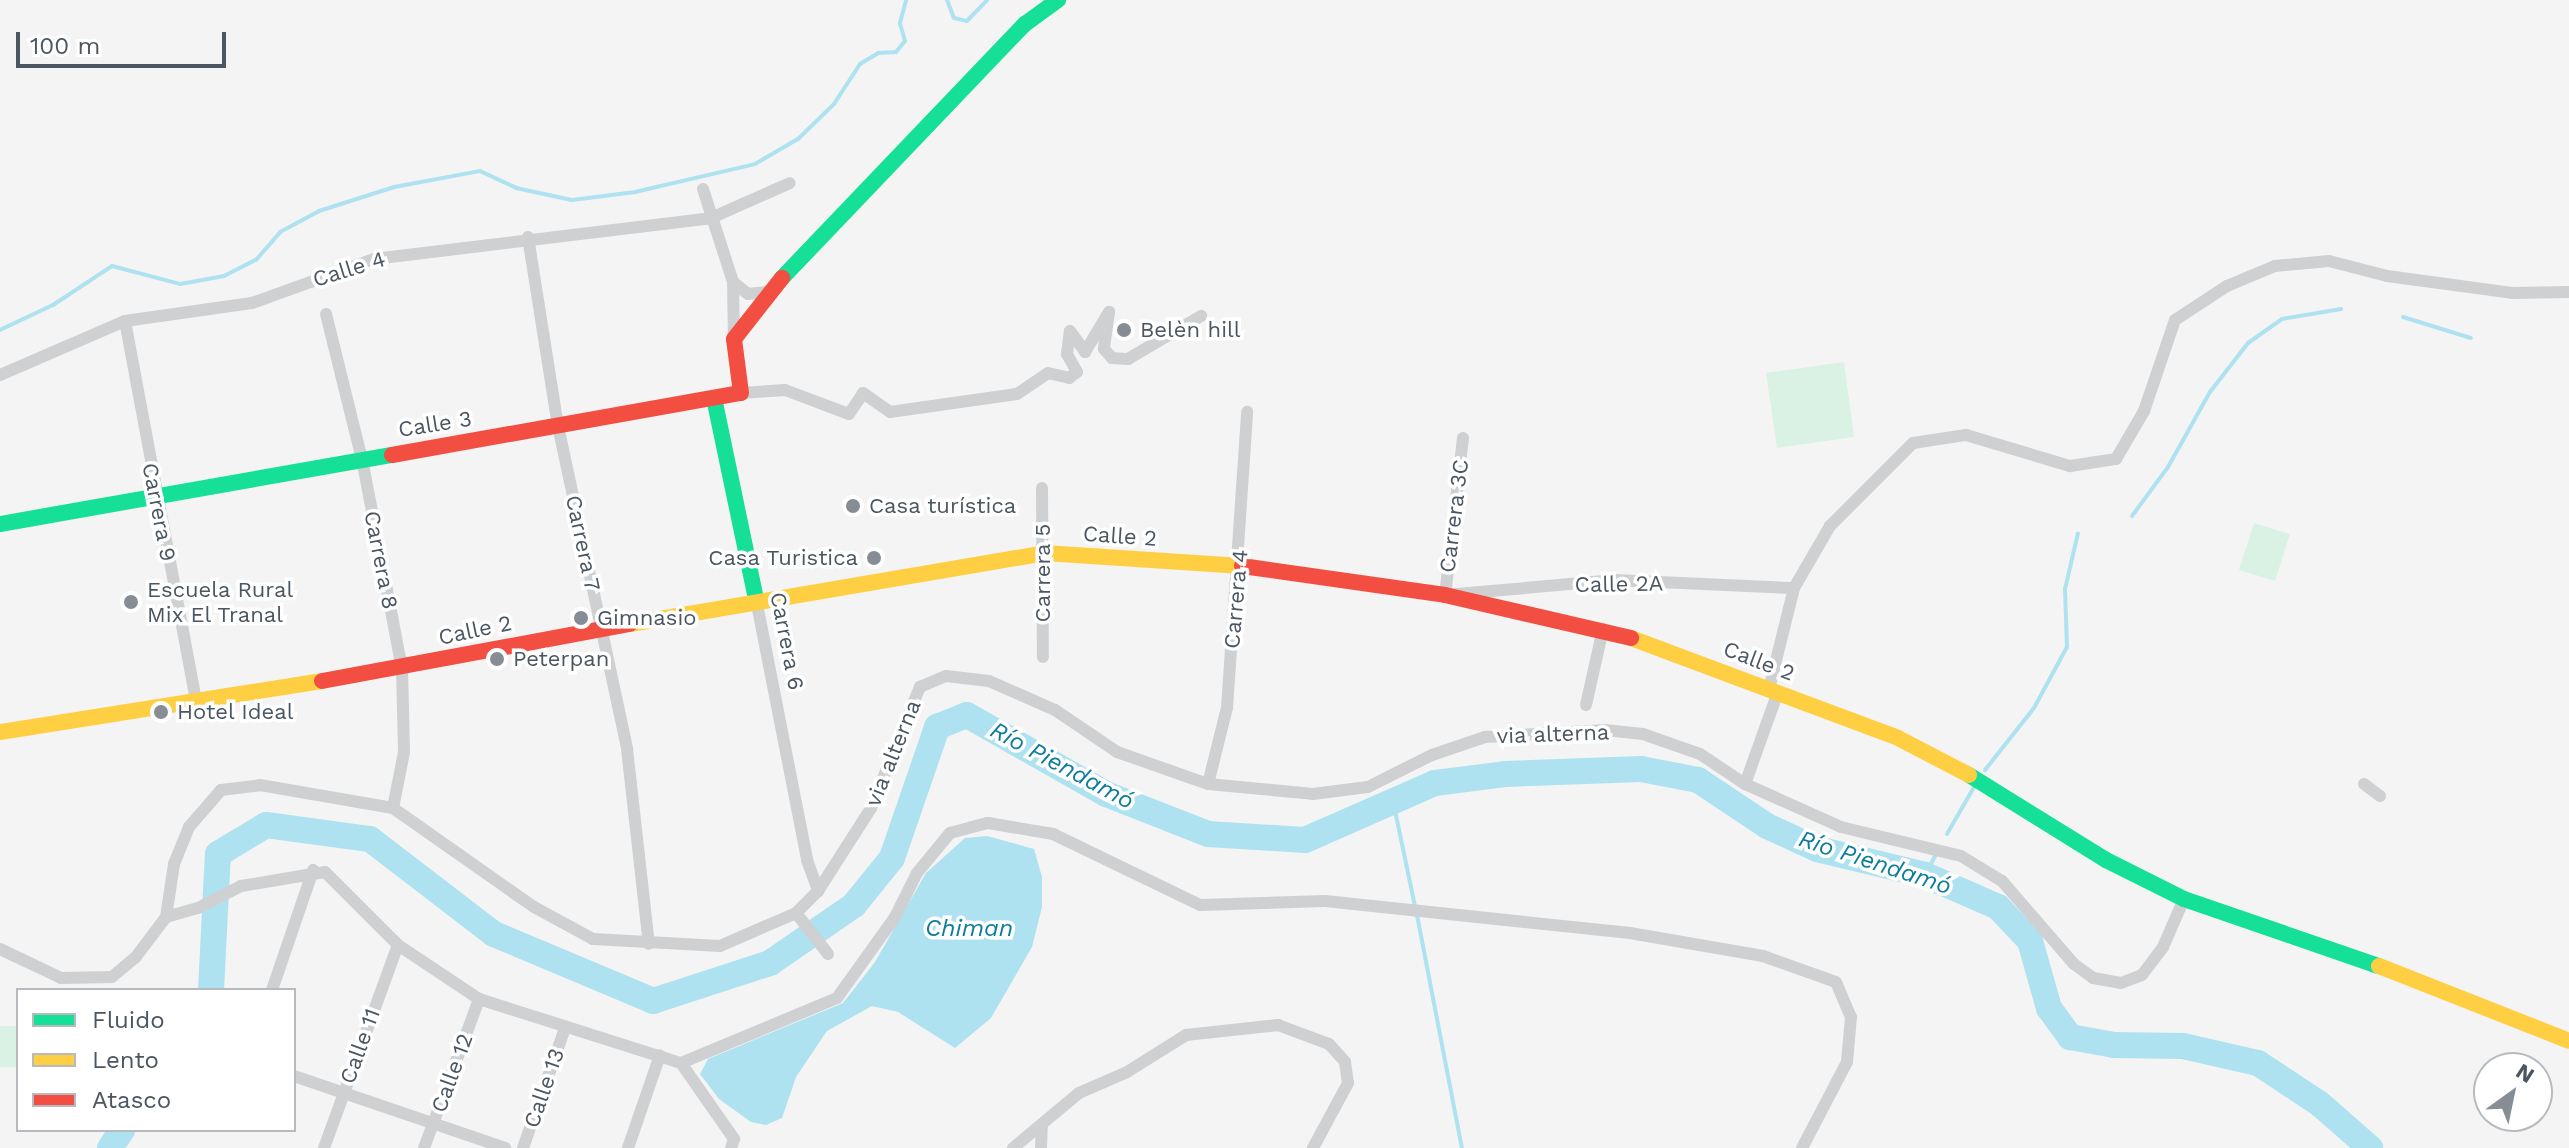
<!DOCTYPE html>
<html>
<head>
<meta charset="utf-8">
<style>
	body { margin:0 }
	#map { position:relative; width:2569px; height:1148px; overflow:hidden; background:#f4f4f4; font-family:"Work Sans",sans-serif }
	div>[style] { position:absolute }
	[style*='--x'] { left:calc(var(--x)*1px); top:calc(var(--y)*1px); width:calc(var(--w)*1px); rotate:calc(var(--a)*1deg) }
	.green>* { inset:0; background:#d9f2e3 }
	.water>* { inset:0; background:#aee2f0 }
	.stream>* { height:4px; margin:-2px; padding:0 2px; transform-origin:2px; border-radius:2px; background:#aee2f0 }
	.river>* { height:26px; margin:-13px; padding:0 13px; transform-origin:13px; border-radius:13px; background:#aee2f0 }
	.street>* { height:12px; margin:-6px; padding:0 6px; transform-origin:6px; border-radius:6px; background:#ced0d2 }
	.fast>* { height:16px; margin:-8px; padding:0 8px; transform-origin:8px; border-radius:8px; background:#16e098 }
	.slow>* { height:16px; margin:-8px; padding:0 8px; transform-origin:8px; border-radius:8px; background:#ffcf43 }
	.jam>* { height:16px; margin:-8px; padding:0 8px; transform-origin:8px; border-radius:8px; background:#f24e42 }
	.dots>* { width:22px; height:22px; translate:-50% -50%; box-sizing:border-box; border:4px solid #fff; border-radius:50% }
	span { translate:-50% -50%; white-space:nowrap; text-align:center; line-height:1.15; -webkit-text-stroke:7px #fff; paint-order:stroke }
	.street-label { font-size:22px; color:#4a5661 }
	.poi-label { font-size:22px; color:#4a5661 }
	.left { translate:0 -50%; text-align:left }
	.right { translate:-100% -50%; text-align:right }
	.water-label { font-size:24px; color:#0c7c9b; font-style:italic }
	.legend { position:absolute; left:16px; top:988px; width:280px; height:144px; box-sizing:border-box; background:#fff; border:2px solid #b7bbc0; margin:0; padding:10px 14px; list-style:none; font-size:24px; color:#4a5661 }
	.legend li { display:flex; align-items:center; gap:16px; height:40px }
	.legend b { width:40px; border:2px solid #b7bbc0 }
	.north { position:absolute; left:2473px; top:1052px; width:80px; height:80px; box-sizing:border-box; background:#fff; border:2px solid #b7bbc0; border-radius:50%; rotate:33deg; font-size:22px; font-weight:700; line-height:32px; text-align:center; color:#4a5661 }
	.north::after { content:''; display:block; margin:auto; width:28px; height:36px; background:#868d94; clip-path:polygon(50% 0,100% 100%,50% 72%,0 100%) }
	.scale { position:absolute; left:16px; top:32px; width:210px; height:36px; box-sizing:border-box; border:4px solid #4a5661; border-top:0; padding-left:10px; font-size:24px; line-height:28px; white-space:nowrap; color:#4a5661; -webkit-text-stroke:6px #fff; paint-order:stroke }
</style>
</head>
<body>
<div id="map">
	<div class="green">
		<div style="clip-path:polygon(1844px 362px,1854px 437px,1777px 448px,1766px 373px)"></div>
		<div style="clip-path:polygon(2254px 523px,2290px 534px,2275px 581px,2239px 570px)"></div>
		<div style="clip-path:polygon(0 1026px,17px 1026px,17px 1067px,0 1067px)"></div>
	</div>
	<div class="water">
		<div style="clip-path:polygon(987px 836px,1034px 849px,1042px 877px,1042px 907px,1032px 947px,991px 1018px,955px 1048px,898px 1012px,872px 1006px,827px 1031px,796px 1077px,782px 1118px,766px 1125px,751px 1122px,719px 1099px,700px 1074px,708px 1059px,843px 1003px,875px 962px,926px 873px,965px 838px)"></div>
	</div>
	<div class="stream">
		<div style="--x:947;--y:0;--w:19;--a:69"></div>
		<div style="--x:954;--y:18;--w:13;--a:13"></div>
		<div style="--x:967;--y:21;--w:29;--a:-46"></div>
		<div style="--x:2403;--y:317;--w:71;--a:17.2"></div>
		<div style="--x:0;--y:330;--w:59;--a:-25.3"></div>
		<div style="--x:53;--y:305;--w:71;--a:-33.5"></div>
		<div style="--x:112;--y:266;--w:70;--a:14.8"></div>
		<div style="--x:180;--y:284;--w:45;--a:-10.3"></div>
		<div style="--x:224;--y:276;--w:36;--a:-27"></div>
		<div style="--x:256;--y:260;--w:37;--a:-49"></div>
		<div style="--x:280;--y:232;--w:44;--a:-28.3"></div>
		<div style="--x:319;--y:211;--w:79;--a:-17.7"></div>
		<div style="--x:394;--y:187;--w:87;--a:-10.5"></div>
		<div style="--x:480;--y:171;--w:40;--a:25"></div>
		<div style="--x:516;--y:188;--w:57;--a:12.1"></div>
		<div style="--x:572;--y:200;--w:64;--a:-7.2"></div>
		<div style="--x:635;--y:192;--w:123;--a:-13.1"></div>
		<div style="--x:755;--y:164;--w:50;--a:-30.2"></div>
		<div style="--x:798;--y:139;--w:50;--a:-44.2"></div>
		<div style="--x:834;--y:104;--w:48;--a:-57"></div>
		<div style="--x:860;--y:64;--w:21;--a:-31"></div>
		<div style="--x:878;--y:53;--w:18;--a:-3"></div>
		<div style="--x:896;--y:52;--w:14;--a:-51"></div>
		<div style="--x:905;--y:41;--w:19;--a:-106"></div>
		<div style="--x:900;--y:23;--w:24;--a:-75"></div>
		<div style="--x:2132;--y:516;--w:61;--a:-53.7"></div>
		<div style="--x:2168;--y:467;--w:86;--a:-60.8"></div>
		<div style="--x:2210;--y:392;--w:62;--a:-52.2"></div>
		<div style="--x:2248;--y:343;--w:42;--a:-35.2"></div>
		<div style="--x:2282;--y:319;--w:60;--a:-9.6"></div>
		<div style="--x:1985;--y:770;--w:79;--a:-51.7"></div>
		<div style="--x:2034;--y:708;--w:69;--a:-61.6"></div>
		<div style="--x:2067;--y:647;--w:58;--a:-92"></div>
		<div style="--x:2065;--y:589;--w:57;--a:-76.9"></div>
		<div style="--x:1393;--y:801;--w:107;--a:78.2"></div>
		<div style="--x:1947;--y:834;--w:54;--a:-60.1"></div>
		<div style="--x:1925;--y:875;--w:24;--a:-62"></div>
		<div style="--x:1417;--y:915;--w:237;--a:79.1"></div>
	</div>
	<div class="river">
		<div style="--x:211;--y:990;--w:136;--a:-87.1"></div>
		<div style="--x:218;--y:854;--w:56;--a:-31.1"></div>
		<div style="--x:266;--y:825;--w:105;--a:7.7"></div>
		<div style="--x:370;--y:839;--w:156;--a:37.5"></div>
		<div style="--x:494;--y:934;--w:173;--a:22.8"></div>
		<div style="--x:653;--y:1001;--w:123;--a:-18"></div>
		<div style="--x:770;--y:963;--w:102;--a:-34.6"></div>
		<div style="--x:854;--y:905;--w:60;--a:-51"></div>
		<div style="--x:892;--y:858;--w:139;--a:-71"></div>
		<div style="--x:937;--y:727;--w:32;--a:-22"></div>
		<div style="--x:967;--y:715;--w:160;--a:29.6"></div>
		<div style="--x:1106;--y:794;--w:110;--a:21.4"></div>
		<div style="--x:1208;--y:834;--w:97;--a:3.5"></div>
		<div style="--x:1305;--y:840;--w:142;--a:-23.7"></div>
		<div style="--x:1435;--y:783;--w:72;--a:-7.2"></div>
		<div style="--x:1506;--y:774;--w:135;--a:-2.1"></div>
		<div style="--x:1641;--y:769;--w:58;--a:10.9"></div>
		<div style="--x:1698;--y:780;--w:83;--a:33.7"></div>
		<div style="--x:1767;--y:826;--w:55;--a:24.7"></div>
		<div style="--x:1817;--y:849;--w:111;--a:13.5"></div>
		<div style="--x:1925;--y:875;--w:80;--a:23.7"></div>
		<div style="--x:1998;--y:907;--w:47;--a:46.7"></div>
		<div style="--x:2030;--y:941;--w:70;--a:74.2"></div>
		<div style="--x:2049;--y:1008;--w:36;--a:54"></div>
		<div style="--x:2070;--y:1037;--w:45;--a:10.3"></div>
		<div style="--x:2114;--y:1045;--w:69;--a:0.8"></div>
		<div style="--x:2183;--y:1046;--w:77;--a:12.8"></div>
		<div style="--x:2258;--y:1063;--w:74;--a:33.5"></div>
		<div style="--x:2320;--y:1104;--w:67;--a:41.3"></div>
		<div style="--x:110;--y:1148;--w:22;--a:-56"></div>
	</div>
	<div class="street">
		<div style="--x:703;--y:189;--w:98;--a:72.1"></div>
		<div style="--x:733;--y:282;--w:57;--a:89"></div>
		<div style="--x:528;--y:237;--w:191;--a:81"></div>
		<div style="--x:558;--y:426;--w:330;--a:77.9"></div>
		<div style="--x:627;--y:749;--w:196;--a:83.6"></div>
		<div style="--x:733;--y:282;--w:19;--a:39"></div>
		<div style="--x:748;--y:294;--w:20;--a:-6"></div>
		<div style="--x:326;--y:314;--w:149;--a:76.1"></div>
		<div style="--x:362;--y:459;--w:213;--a:79.2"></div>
		<div style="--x:402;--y:668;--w:84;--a:88.6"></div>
		<div style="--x:404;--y:752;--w:57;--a:101.1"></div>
		<div style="--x:125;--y:321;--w:388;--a:79.4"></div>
		<div style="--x:0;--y:375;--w:136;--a:-23.4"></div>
		<div style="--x:125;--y:321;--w:128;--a:-8.1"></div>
		<div style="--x:252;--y:303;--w:130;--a:-19.8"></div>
		<div style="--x:374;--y:259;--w:339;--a:-6.9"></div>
		<div style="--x:711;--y:218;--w:86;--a:-23.9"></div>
		<div style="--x:741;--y:393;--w:44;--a:-3.9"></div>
		<div style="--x:785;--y:390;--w:68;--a:20.6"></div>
		<div style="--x:849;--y:414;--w:25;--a:-56"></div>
		<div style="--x:863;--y:393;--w:33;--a:35"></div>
		<div style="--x:890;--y:412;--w:128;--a:-8.1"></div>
		<div style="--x:1017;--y:394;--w:37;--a:-34"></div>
		<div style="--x:1048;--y:373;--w:22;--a:13"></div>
		<div style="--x:1069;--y:378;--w:10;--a:-37"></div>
		<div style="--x:1077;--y:372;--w:21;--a:-119"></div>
		<div style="--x:1067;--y:354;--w:23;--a:-83"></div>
		<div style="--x:1070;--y:331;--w:26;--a:54"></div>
		<div style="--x:1085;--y:352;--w:47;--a:-59"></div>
		<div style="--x:1109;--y:312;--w:37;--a:98"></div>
		<div style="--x:1104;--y:349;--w:12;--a:48"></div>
		<div style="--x:1112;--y:358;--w:16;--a:4"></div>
		<div style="--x:1128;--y:359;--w:85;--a:-30.5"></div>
		<div style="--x:1463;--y:438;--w:158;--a:96.5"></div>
		<div style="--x:1445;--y:595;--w:171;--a:-5"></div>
		<div style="--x:1615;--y:580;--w:179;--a:2.6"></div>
		<div style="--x:1042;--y:488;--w:169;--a:89.7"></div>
		<div style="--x:756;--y:599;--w:266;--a:78.9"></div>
		<div style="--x:807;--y:860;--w:33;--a:70"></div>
		<div style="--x:1769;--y:689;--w:104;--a:-76.1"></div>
		<div style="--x:1794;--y:588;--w:72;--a:-59.9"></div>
		<div style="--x:1830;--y:526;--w:117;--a:-45"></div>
		<div style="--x:1913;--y:443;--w:54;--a:-8.6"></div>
		<div style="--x:1966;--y:435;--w:109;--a:16.6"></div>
		<div style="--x:2070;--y:466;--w:47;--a:-8.7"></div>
		<div style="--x:2116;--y:459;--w:56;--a:-59.7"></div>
		<div style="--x:2144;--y:411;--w:96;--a:-71.2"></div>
		<div style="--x:2175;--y:320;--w:62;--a:-33.2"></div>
		<div style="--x:2227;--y:286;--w:52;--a:-22.6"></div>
		<div style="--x:2275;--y:266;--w:54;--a:-5.3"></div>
		<div style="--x:2329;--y:261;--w:60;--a:14.5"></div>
		<div style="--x:2387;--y:276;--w:126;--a:7.7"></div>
		<div style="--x:2512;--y:293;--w:57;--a:-1"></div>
		<div style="--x:1586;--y:705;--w:78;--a:-77.4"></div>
		<div style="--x:1208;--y:784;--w:78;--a:-76"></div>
		<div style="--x:1227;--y:708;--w:297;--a:-86.1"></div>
		<div style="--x:1745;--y:784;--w:98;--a:-70.3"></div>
		<div style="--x:2364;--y:784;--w:20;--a:37"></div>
		<div style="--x:796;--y:913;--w:52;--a:52"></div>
		<div style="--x:166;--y:917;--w:54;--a:-81.4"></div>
		<div style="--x:174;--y:864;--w:40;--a:-68"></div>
		<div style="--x:189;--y:827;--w:49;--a:-49.1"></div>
		<div style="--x:221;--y:790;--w:39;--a:-7"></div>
		<div style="--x:260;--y:785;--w:135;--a:9.8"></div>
		<div style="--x:393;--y:808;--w:172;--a:35.1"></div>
		<div style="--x:534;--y:907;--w:67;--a:28.5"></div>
		<div style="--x:593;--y:939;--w:127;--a:3.2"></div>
		<div style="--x:720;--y:946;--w:83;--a:-23.5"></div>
		<div style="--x:796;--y:913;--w:31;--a:-45"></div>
		<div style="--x:818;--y:891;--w:98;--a:-57.4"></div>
		<div style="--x:871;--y:808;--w:131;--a:-68"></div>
		<div style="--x:920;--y:687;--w:28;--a:-23"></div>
		<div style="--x:946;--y:676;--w:43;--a:6.6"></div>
		<div style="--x:989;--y:681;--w:72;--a:23.7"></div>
		<div style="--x:1055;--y:710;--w:75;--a:34.1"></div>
		<div style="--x:1117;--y:752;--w:96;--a:19.4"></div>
		<div style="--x:1208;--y:784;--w:105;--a:5.4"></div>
		<div style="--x:1313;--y:794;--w:55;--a:-7.3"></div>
		<div style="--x:1368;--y:787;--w:72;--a:-26.6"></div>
		<div style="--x:1432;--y:755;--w:56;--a:-18.8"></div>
		<div style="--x:1485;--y:737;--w:120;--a:-3.3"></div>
		<div style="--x:1605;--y:730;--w:38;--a:6"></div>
		<div style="--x:1643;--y:734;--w:60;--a:19.3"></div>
		<div style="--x:1700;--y:754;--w:54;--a:33.7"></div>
		<div style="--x:1745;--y:784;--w:105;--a:24.1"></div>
		<div style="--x:1841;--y:827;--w:123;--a:13.6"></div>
		<div style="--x:1961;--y:856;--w:48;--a:31.4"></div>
		<div style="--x:2002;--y:881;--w:110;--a:49.1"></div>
		<div style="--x:2074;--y:964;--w:24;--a:36"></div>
		<div style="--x:2093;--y:978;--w:28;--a:10"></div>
		<div style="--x:2121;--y:983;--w:22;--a:-21"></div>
		<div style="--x:2142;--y:975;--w:35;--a:-53"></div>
		<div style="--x:2163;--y:947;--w:52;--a:-66.4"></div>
		<div style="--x:0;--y:949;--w:68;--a:25.4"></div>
		<div style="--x:61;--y:978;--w:51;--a:-1.1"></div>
		<div style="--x:112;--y:977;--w:30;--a:-40"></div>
		<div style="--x:135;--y:958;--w:51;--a:-52.9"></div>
		<div style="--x:166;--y:917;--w:33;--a:-16"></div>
		<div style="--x:198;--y:908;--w:48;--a:-27.1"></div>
		<div style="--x:241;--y:886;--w:85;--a:-9.5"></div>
		<div style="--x:325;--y:872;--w:103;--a:45"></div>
		<div style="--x:398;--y:945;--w:97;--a:33.7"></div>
		<div style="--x:479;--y:999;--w:212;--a:17.6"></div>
		<div style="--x:272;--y:990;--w:127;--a:-71.1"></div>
		<div style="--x:681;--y:1063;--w:169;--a:-22.6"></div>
		<div style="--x:837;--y:998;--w:100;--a:-54.4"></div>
		<div style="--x:895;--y:917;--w:49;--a:-63.4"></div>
		<div style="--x:917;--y:873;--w:52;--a:-50.5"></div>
		<div style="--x:950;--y:833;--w:39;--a:-15"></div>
		<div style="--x:988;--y:823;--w:66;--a:9.6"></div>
		<div style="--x:1053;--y:834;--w:163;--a:25.8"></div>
		<div style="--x:1200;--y:905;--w:125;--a:-1.8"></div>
		<div style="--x:1325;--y:901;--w:307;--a:6"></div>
		<div style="--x:1630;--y:933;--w:135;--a:9.8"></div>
		<div style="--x:1763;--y:956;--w:77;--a:19.6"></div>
		<div style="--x:1836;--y:982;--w:38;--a:67"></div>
		<div style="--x:1851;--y:1017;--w:45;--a:95.1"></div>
		<div style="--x:1847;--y:1062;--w:97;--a:117.6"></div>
		<div style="--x:681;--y:1063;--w:93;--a:55.1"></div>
		<div style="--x:734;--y:1139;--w:9;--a:108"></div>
		<div style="--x:294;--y:1076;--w:223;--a:18.8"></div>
		<div style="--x:324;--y:1148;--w:216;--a:-70"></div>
		<div style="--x:424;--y:1148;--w:159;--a:-69.7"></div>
		<div style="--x:523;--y:1148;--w:127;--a:-70.7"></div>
		<div style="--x:628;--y:1148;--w:98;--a:-71"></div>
		<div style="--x:1013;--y:1148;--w:86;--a:-39.8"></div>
		<div style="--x:1079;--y:1093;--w:52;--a:-23.6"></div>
		<div style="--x:1127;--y:1072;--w:70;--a:-32.1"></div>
		<div style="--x:1186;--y:1035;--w:93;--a:-6.2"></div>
		<div style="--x:1278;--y:1025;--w:54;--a:20.4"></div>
		<div style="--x:1329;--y:1044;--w:24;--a:48"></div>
		<div style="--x:1345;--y:1062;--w:21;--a:82"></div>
		<div style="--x:1348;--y:1083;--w:74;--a:118.3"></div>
		<div style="--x:1041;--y:1148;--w:24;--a:-88"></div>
	</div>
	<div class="fast">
		<div style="--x:782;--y:278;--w:352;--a:-46.3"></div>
		<div style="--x:1025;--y:24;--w:41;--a:-36"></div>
		<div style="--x:714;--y:398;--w:205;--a:78.2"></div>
		<div style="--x:0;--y:524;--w:398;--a:-10"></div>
		<div style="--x:1969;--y:775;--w:161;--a:31.8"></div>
		<div style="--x:2106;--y:860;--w:87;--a:26.6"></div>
		<div style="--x:2184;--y:899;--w:206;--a:19"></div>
	</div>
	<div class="slow">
		<div style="--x:630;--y:624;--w:421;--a:-9.7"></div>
		<div style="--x:1045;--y:553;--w:197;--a:3.8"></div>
		<div style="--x:1631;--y:638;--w:285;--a:20.5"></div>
		<div style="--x:1898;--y:738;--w:80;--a:27.5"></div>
		<div style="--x:0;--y:732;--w:326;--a:-9"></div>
		<div style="--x:2379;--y:966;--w:204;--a:21.5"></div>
	</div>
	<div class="jam">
		<div style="--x:392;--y:455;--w:354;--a:-10.1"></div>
		<div style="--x:741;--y:393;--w:54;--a:-97.4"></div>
		<div style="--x:734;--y:339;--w:78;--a:-51.8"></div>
		<div style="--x:1242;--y:566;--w:205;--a:8.1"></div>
		<div style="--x:1445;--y:595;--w:191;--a:13"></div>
		<div style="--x:322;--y:681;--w:313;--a:-10.5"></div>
	</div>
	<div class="dots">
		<div style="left:1124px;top:330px;background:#868d94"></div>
		<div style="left:853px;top:506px;background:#868d94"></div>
		<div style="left:874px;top:558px;background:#868d94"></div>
		<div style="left:131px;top:602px;background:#868d94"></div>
		<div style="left:581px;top:618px;background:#868d94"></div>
		<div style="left:497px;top:659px;background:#868d94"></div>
		<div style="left:161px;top:712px;background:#868d94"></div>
	</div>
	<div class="street-label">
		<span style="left:349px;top:269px;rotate:-17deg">Calle 4</span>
		<span style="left:435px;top:424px;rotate:-9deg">Calle 3</span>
		<span style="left:159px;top:512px;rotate:79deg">Carrera 9</span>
		<span style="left:1454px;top:516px;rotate:-83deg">Carrera 3C</span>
		<span style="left:1120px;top:536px;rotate:4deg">Calle 2</span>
		<span style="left:583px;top:543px;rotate:78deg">Carrera 7</span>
		<span style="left:381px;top:560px;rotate:79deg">Carrera 8</span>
		<span style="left:1043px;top:573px;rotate:-90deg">Carrera 5</span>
		<span style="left:1619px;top:584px;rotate:-1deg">Calle 2A</span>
		<span style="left:1236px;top:599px;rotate:-85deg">Carrera 4</span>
		<span style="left:475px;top:630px;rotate:-12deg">Calle 2</span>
		<span style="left:787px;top:641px;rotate:79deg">Carrera 6</span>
		<span style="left:1759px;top:661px;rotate:21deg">Calle 2</span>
		<span style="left:1553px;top:734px;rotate:-2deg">via alterna</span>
		<span style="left:893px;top:753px;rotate:-68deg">via alterna</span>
		<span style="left:360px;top:1046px;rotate:-70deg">Calle 11</span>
		<span style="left:452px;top:1073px;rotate:-70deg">Calle 12</span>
		<span style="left:544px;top:1088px;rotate:-71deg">Calle 13</span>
	</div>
	<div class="poi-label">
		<span class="left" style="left:1140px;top:330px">Belèn hill</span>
		<span class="left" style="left:869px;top:506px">Casa turística</span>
		<span class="right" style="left:858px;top:558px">Casa Turistica</span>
		<span class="left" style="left:147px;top:602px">Escuela Rural<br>Mix El Tranal</span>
		<span class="left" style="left:597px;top:618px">Gimnasio</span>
		<span class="left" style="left:513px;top:659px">Peterpan</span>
		<span class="left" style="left:177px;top:712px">Hotel Ideal</span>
	</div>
	<div class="water-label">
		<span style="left:1062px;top:766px;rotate:28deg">Río Piendamó</span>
		<span style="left:1875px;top:863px;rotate:18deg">Río Piendamó</span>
		<span style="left:969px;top:929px">Chiman</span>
	</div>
	<ul class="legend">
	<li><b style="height:10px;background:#16e098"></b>Fluido</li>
	<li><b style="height:10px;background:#ffcf43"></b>Lento</li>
	<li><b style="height:10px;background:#f24e42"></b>Atasco</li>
	</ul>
	<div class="north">N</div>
	<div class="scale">100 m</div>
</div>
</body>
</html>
